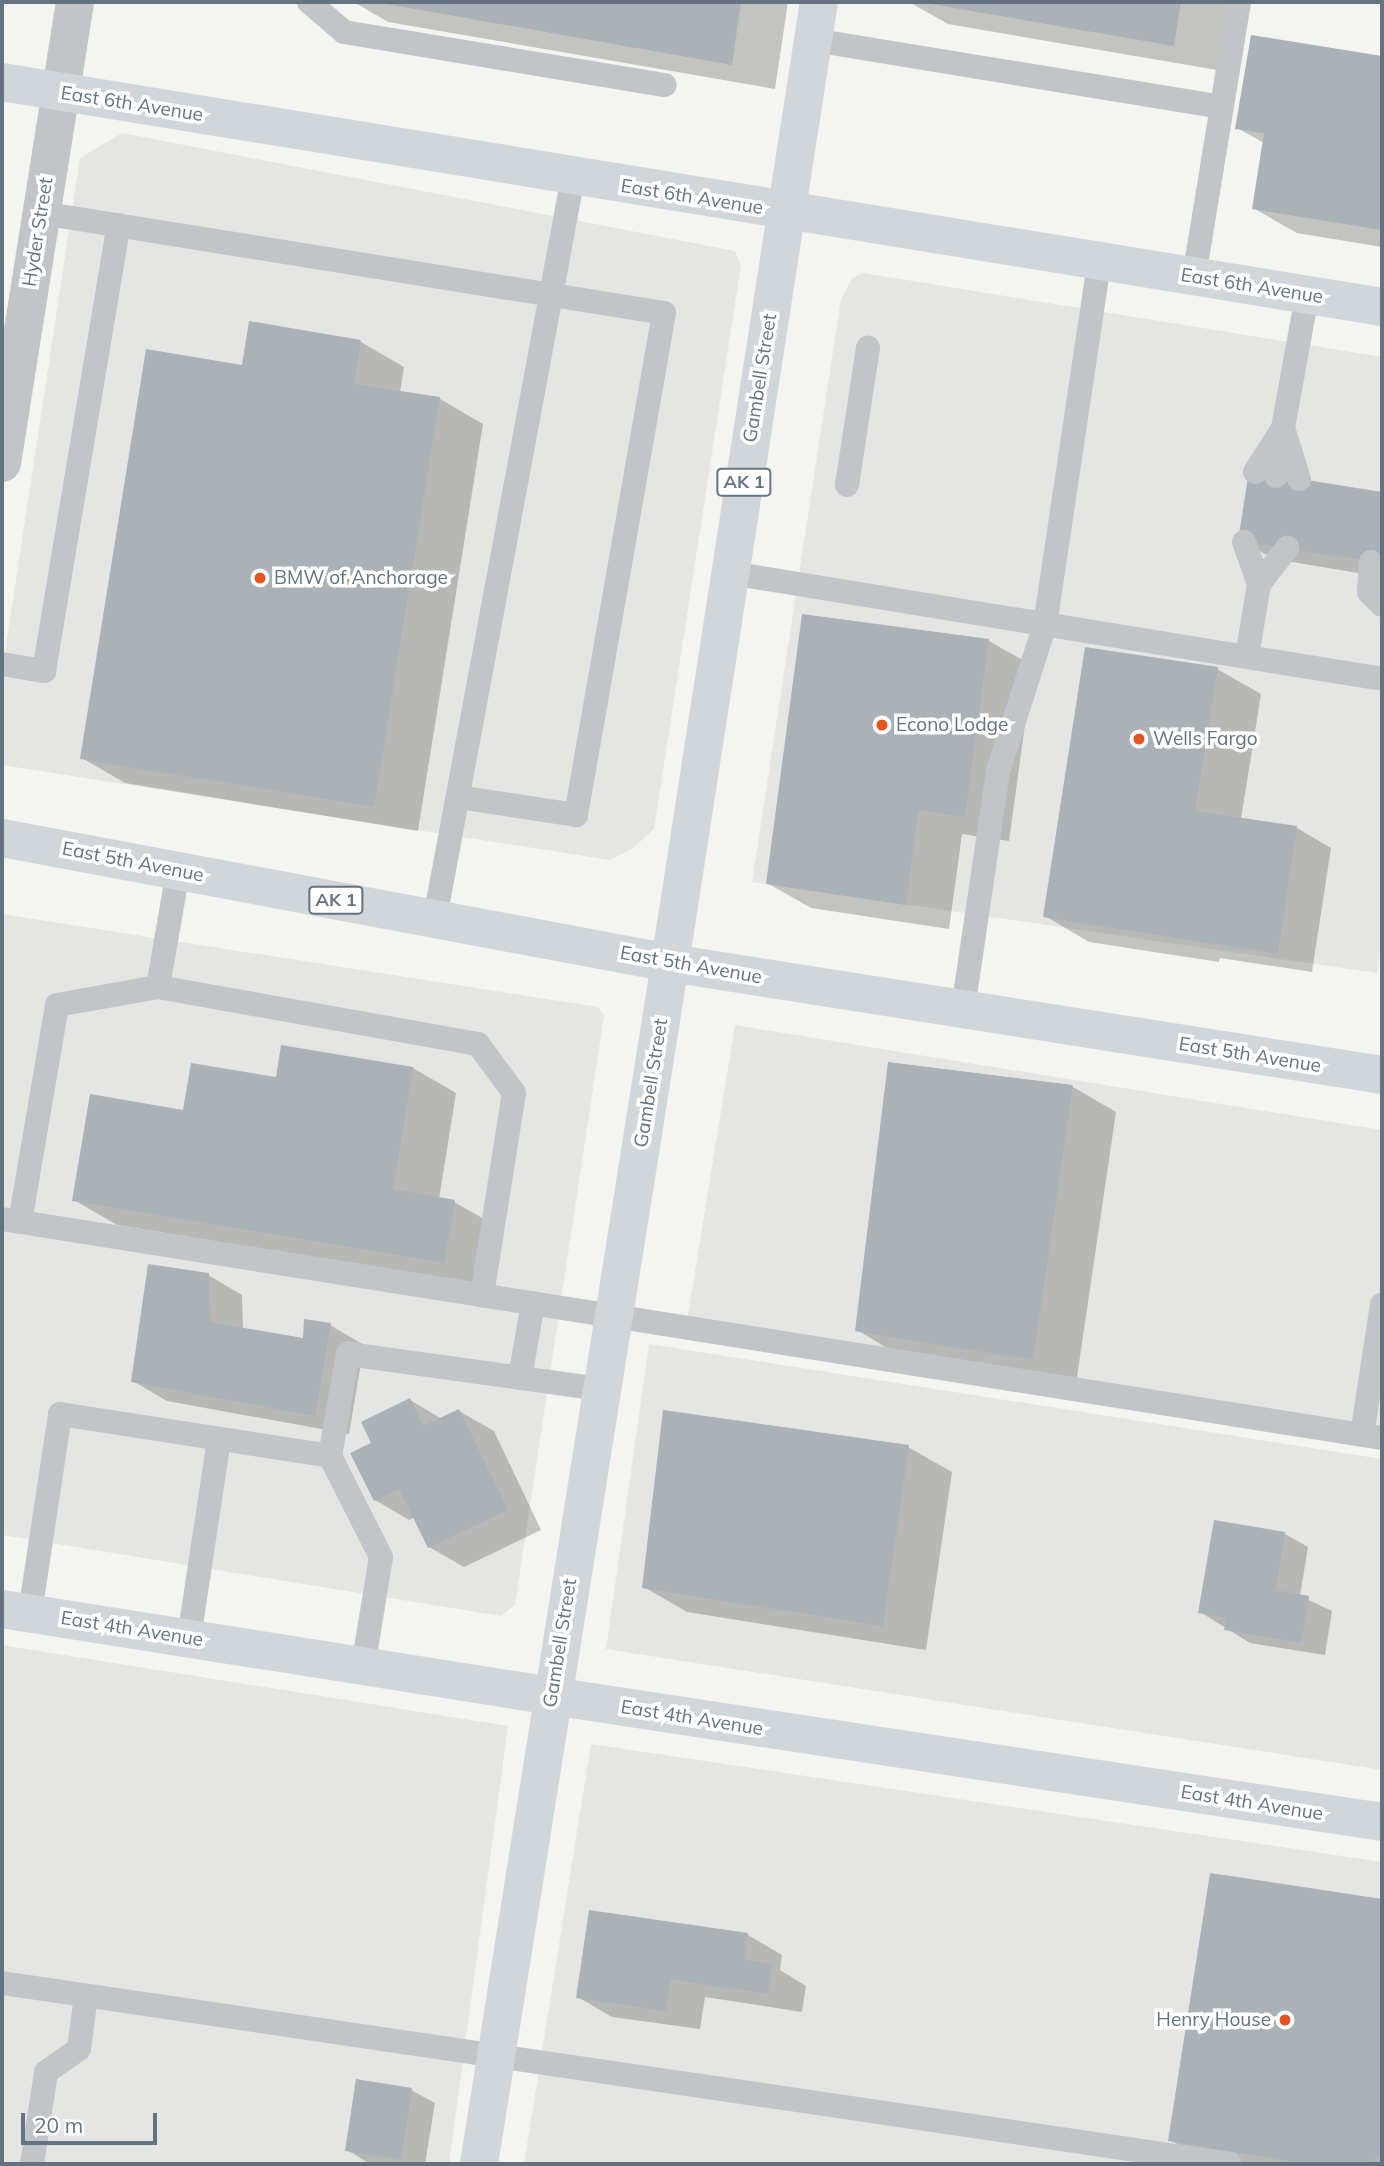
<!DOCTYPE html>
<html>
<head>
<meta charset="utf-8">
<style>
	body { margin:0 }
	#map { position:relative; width:1384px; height:2166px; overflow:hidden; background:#f4f4f0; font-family:Mulish,sans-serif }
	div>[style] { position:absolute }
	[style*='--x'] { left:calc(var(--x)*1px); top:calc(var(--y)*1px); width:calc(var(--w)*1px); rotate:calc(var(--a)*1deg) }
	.built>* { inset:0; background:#e5e6e4 }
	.shadow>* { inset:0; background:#0003 }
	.building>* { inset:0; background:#aab1b7 }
	.lane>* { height:24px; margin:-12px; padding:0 12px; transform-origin:12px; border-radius:12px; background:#c1c5c8 }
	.street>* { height:38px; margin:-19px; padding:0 19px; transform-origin:19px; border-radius:19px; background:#c1c5c8 }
	.secondary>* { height:38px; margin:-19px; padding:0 19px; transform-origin:19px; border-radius:19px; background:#d1d6da }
	.primary>* { height:38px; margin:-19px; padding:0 19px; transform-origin:19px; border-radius:19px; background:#d1d6da }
	.highway>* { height:38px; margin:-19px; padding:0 19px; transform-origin:19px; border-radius:19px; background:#d1d6da }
	.dots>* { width:19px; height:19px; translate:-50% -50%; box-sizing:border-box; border:4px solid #fff; border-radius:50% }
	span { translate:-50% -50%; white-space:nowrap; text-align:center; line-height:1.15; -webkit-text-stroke:7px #fff; paint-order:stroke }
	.shield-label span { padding:2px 5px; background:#fff; border:2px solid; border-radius:5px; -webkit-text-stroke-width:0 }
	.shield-label { font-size:18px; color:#637382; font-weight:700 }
	.street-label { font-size:19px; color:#637382 }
	.poi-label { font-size:19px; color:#637382 }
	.left { translate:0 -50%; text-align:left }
	.right { translate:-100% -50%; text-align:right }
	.frame { position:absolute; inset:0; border:4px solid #637382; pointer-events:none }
	.scale { position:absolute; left:21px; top:2113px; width:136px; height:32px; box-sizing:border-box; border:4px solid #637382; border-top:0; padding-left:9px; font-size:21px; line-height:24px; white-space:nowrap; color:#637382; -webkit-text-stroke:5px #fff; paint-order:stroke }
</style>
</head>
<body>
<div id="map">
	<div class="built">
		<div style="clip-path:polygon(122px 133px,735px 251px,741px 265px,654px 829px,632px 849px,610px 860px,2px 765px,2px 672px,80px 158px)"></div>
		<div style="clip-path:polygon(863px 273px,1382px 357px,1382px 941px,1377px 973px,752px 882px,841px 299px,852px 278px)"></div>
		<div style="clip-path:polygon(2px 914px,598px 1007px,604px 1016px,515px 1605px,501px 1616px,2px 1535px)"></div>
		<div style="clip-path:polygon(735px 1025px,1382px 1130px,1382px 1438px,686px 1327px)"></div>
		<div style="clip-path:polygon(649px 1344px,1382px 1459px,1382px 1770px,606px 1649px)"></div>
		<div style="clip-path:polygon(2px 1645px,508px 1726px,449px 2164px,2px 2164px)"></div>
		<div style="clip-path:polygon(591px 1744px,1382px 1862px,1382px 2164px,524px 2164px)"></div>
	</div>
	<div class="shadow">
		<div style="clip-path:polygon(354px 2px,788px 2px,775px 89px,388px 22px)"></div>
		<div style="clip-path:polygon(909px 2px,1228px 2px,1217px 70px,948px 24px)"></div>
		<div style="clip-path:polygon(1252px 37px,1382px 58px,1382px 247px,1297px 233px,1253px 208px,1264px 143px,1237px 128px)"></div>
		<div style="clip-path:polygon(361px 342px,404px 367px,400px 393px,440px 399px,483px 424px,418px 831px,125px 783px,82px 758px,243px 367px)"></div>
		<div style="clip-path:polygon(1251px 473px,1382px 494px,1382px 577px,1274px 559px,1240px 540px)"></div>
		<div style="clip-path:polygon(804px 616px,989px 641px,1033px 666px,1009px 841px,962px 834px,949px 929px,811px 908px,767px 883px)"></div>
		<div style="clip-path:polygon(1217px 669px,1261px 694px,1241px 819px,1297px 828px,1331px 848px,1312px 972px,1220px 958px,1219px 962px,1089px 942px,1045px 916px)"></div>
		<div style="clip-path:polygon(413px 1068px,456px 1093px,439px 1199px,454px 1202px,498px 1227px,488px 1287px,117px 1225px,74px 1200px,185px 1112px,277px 1079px)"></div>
		<div style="clip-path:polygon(1073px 1087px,1116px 1112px,1076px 1384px,900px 1356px,857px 1330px)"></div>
		<div style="clip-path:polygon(208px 1275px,242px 1295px,243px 1329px,305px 1340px,330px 1325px,364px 1345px,349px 1434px,167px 1401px,133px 1381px)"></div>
		<div style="clip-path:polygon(410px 1400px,442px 1419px,459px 1411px,494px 1431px,541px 1530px,464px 1567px,429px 1547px,415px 1517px,409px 1520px,375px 1500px,373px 1444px)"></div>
		<div style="clip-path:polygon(908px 1447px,952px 1472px,926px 1650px,687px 1612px,644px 1587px)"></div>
		<div style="clip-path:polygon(1285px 1534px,1308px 1547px,1300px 1596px,1332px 1611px,1325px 1655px,1250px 1643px,1200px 1612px)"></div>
		<div style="clip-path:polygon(1211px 1875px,1382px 1901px,1382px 2164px,1212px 2164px,1170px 2140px)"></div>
		<div style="clip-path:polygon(748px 1935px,782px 1955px,780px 1970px,806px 1986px,802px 2012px,705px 1997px,700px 2029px,612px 2017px,578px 1997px)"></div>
		<div style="clip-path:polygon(411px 2090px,435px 2103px,425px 2164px,370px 2164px,347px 2150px)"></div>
	</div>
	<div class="building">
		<div style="clip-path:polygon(376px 2px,741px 2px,732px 65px)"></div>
		<div style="clip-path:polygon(920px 2px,1181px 2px,1174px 46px)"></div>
		<div style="clip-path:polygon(1251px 35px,1382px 56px,1382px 230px,1252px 209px,1264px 133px,1235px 129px)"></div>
		<div style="clip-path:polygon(249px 321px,361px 340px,354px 384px,440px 397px,374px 807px,80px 759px,146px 349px,242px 365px)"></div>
		<div style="clip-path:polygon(1249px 471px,1382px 492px,1382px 563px,1238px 541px)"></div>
		<div style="clip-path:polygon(802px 614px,989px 639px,965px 817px,918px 810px,906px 905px,766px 884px)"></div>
		<div style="clip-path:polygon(1085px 647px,1218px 667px,1195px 811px,1297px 826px,1278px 954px,1043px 917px)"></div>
		<div style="clip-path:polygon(281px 1045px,413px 1067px,393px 1189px,455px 1200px,444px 1263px,72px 1201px,90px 1094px,183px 1110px,191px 1063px,276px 1077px)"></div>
		<div style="clip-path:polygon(888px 1062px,1073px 1085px,1033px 1360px,855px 1331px)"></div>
		<div style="clip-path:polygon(148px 1264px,209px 1273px,210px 1322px,303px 1338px,304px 1319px,331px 1323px,315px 1416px,131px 1382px)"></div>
		<div style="clip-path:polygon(410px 1398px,423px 1426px,459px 1409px,508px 1510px,428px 1548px,399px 1489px,374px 1501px,350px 1453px,371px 1443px,361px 1422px)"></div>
		<div style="clip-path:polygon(663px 1410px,909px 1445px,883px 1626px,642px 1588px)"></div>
		<div style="clip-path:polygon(1214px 1520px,1285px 1532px,1276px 1590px,1309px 1596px,1301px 1643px,1224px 1630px,1226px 1618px,1198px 1613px)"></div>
		<div style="clip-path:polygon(1210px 1873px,1382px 1899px,1382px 2152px,1371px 2164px,1306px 2164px,1168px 2141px)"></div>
		<div style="clip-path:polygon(589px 1910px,748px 1933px,744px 1960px,772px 1964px,768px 1994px,671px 1979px,666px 2011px,576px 1998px)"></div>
		<div style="clip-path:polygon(356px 2079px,412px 2088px,401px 2160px,345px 2151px)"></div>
	</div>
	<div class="lane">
		<div style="--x:309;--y:2;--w:46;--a:40.6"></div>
		<div style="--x:344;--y:32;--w:325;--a:9.4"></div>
		<div style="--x:813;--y:40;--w:414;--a:9.3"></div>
		<div style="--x:41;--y:213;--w:631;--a:9.12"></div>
		<div style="--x:664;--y:313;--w:510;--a:99.94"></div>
		<div style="--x:576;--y:815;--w:119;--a:-171.3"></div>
		<div style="--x:1194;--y:277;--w:279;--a:-80.7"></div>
		<div style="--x:1255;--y:472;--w:52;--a:-57.5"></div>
		<div style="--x:1276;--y:476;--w:41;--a:-81.7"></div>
		<div style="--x:1299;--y:479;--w:53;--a:-107.4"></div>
		<div style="--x:1283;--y:428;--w:134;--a:-79.7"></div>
		<div style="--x:847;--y:485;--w:139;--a:-81.3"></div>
		<div style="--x:1244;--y:542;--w:45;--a:70.3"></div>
		<div style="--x:1371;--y:562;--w:30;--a:94"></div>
		<div style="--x:1369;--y:592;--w:18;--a:45"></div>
		<div style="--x:730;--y:573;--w:661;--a:9.23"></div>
		<div style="--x:1247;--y:657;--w:74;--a:-80.7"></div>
		<div style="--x:1259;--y:584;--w:46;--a:-52.1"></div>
		<div style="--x:2;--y:664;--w:43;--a:9.5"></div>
		<div style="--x:44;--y:671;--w:452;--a:-80.5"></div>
		<div style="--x:435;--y:918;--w:754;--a:-79.45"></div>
		<div style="--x:158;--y:987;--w:118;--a:-80.2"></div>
		<div style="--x:963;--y:1009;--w:241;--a:-81.6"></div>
		<div style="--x:998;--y:771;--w:153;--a:-72.2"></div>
		<div style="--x:1045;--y:625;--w:367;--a:-81.5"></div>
		<div style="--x:2;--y:1219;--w:1397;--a:9.02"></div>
		<div style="--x:20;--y:1222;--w:220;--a:-80.3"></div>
		<div style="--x:57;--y:1005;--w:103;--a:-10.1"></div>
		<div style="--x:158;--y:987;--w:325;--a:10.1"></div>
		<div style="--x:478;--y:1044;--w:61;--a:53.7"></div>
		<div style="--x:514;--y:1093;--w:205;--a:99"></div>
		<div style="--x:520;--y:1378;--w:76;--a:-80.2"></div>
		<div style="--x:1362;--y:1435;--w:132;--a:-81.3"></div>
		<div style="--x:330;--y:1456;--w:113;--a:63.2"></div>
		<div style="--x:381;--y:1557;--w:111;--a:99.3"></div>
		<div style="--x:30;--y:1613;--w:201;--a:-81.4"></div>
		<div style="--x:60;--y:1414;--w:273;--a:8.8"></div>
		<div style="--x:330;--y:1456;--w:104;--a:-80"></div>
		<div style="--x:348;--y:1354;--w:255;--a:7.9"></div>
		<div style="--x:189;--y:1638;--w:201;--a:-81.4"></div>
		<div style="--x:2;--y:1983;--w:1241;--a:8.38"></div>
		<div style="--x:32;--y:2164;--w:93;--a:-81.3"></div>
		<div style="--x:46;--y:2072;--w:40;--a:-34.9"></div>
		<div style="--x:79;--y:2049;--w:53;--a:-82.5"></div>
	</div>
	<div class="street">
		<div style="--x:2;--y:463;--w:467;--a:-81"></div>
	</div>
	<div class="secondary">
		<div style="--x:2;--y:1609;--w:557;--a:8.99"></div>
		<div style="--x:552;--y:1696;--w:840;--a:8.63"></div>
		<div style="--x:479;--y:2164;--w:1216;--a:-80.96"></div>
	</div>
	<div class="primary">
		<div style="--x:2;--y:82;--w:1398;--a:9.26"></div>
		<div style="--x:670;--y:963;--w:721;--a:8.94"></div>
	</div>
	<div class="highway">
		<div style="--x:2;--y:838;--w:680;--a:10.6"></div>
		<div style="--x:670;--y:963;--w:972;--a:-81.19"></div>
	</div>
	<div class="dots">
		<div style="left:260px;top:578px;background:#e55320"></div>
		<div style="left:882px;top:725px;background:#e55320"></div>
		<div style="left:1139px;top:739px;background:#e55320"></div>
		<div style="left:1285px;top:2020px;background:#e55320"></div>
	</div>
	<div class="shield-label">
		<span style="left:744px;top:482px">AK 1</span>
		<span style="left:336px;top:900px">AK 1</span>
	</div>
	<div class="street-label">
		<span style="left:132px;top:104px;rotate:9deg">East 6th Avenue</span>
		<span style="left:692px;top:197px;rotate:9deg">East 6th Avenue</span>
		<span style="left:38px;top:232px;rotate:-81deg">Hyder Street</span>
		<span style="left:1252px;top:286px;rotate:9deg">East 6th Avenue</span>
		<span style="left:760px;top:378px;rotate:-81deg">Gambell Street</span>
		<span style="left:133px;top:862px;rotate:11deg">East 5th Avenue</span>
		<span style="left:691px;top:965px;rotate:10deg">East 5th Avenue</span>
		<span style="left:1250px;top:1055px;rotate:9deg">East 5th Avenue</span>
		<span style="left:651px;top:1083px;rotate:-81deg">Gambell Street</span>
		<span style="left:132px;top:1629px;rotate:9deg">East 4th Avenue</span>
		<span style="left:560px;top:1643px;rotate:-81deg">Gambell Street</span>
		<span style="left:692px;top:1718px;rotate:9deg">East 4th Avenue</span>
		<span style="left:1252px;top:1803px;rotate:9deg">East 4th Avenue</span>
	</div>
	<div class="poi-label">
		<span class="left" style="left:274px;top:578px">BMW of Anchorage</span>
		<span class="left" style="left:896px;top:725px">Econo Lodge</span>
		<span class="left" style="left:1153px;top:739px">Wells Fargo</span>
		<span class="right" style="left:1271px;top:2020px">Henry House</span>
	</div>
	<div class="frame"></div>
	<div class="scale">20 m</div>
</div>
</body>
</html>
